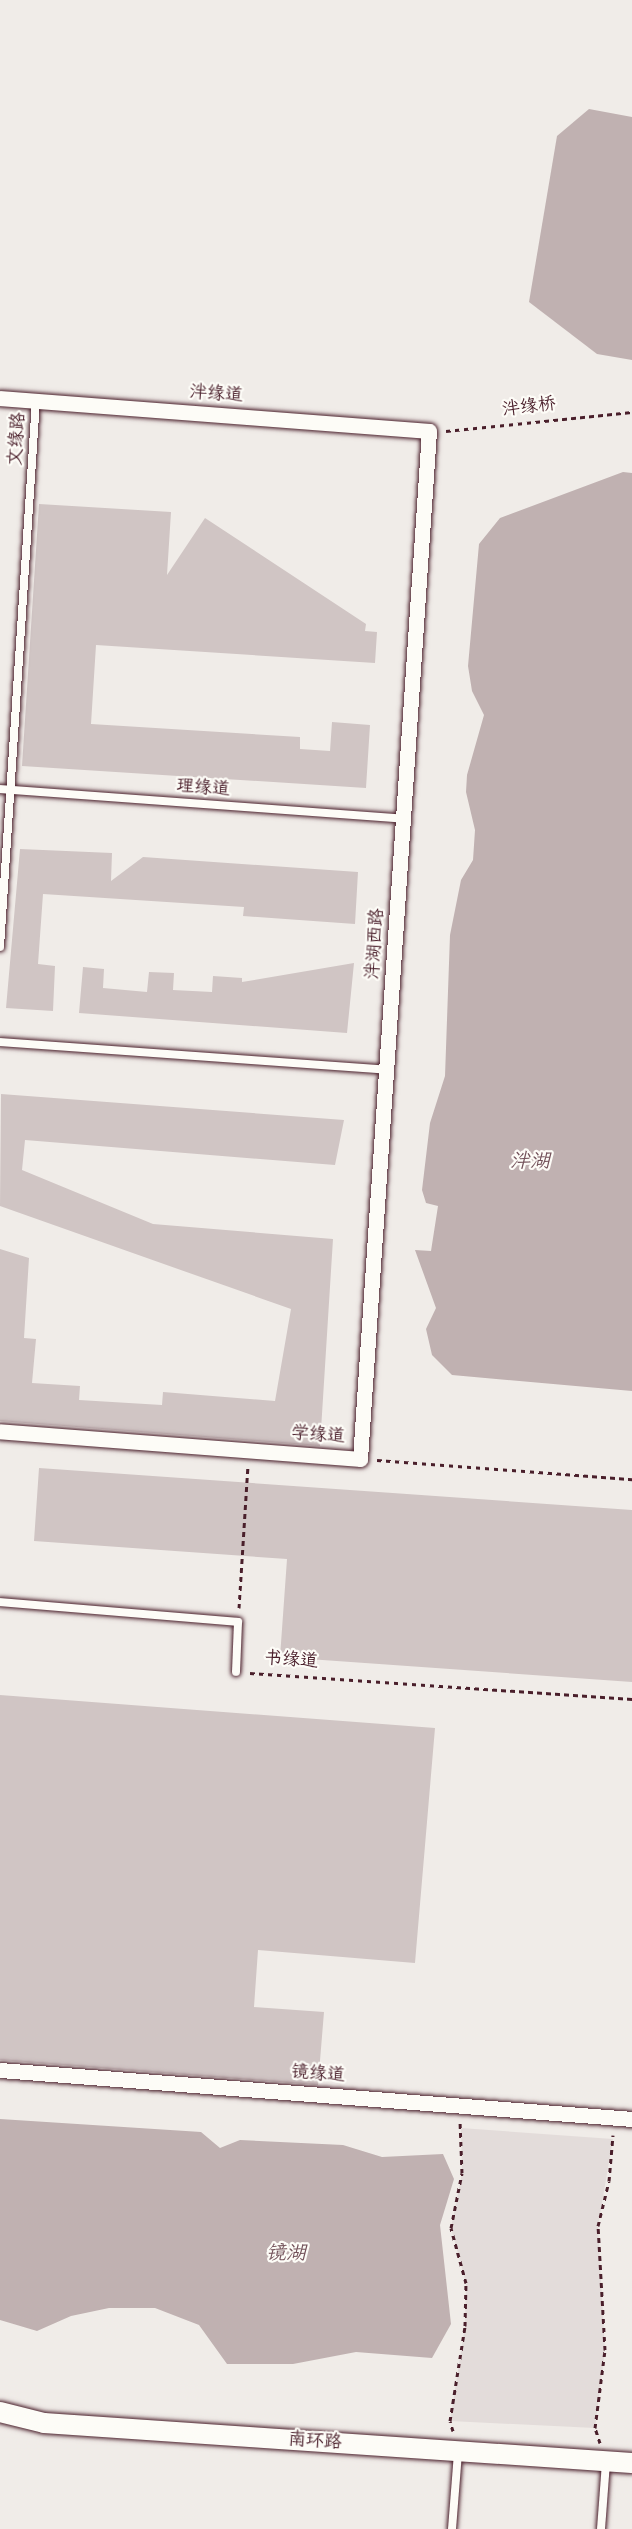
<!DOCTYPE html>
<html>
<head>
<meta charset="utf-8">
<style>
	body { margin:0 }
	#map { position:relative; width:632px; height:2529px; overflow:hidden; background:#fdfcf7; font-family:Kalam,"LXGW WenKai TC",sans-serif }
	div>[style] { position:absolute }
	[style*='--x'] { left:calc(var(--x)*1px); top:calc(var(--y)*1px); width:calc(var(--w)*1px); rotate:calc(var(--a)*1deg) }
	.built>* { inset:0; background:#f0ece8 }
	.green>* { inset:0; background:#e3dcda }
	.water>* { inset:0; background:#c0b1b1 }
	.building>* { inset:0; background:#d0c5c4 }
	.path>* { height:3px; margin-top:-1.5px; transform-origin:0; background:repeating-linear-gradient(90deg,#4a1f2b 0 4.5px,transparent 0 9px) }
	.roads { filter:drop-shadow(0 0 2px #4a1f2b) drop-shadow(0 0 2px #4a1f2b) }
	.service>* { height:8px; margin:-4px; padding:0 4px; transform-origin:4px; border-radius:4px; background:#fdfcf7 }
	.minor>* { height:15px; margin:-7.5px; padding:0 7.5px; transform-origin:7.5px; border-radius:7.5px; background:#fdfcf7 }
	.tertiary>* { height:20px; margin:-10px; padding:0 10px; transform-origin:10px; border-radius:10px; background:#fdfcf7 }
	span { translate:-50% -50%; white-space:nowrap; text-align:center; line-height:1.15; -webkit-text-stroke:4.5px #fdfcf7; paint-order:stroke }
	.street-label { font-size:18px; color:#4a1f2b }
	.water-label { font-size:20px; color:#73525a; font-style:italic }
</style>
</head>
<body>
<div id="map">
	<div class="built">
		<div style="clip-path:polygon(0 0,632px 0,632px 2529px,0 2529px)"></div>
	</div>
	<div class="green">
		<div style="clip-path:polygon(461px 2128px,613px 2139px,598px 2226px,605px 2350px,595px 2428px,450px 2421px,465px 2326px,466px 2283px,451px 2228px,462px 2173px)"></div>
	</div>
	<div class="water">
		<div style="clip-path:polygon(589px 109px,632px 117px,632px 360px,597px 354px,529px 302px,557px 136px)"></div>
		<div style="clip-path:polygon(623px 472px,632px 473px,632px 1391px,452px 1375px,432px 1355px,426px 1329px,436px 1308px,415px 1250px,431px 1251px,438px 1206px,426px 1203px,422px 1190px,430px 1123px,445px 1076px,450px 935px,461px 880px,473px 860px,475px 830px,466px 792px,467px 775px,484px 715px,472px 691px,468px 666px,479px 544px,500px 518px)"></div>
		<div style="clip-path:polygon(0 2119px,201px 2132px,220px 2148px,240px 2140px,343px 2145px,382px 2157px,443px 2154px,454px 2179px,440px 2225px,451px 2324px,432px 2358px,356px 2352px,293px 2364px,227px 2364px,199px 2325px,155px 2308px,109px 2308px,71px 2316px,37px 2331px,0 2320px)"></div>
	</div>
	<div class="building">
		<div style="clip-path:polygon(39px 504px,171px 512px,167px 575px,205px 518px,366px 624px,365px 631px,377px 632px,375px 663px,96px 645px,91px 724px,300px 737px,300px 749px,330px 751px,332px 722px,370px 725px,366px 788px,22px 766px)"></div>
		<div style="clip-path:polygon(20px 849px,112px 853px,111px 881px,143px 857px,358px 872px,355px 924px,243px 916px,244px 907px,43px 894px,38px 964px,55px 966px,53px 1011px,6px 1008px)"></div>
		<div style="clip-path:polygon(354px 963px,347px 1033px,79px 1013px,83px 967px,104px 969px,103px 988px,147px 992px,149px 972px,174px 973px,173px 990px,212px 992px,213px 976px,242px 978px,242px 982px)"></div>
		<div style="clip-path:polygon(1px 1094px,344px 1120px,335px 1165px,25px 1140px,22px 1170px,153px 1224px,333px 1239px,320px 1446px,0 1421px,0 1249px,29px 1258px,24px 1338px,36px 1339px,32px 1383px,80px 1386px,79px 1400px,162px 1405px,163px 1392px,275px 1401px,291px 1309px,0 1206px)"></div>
		<div style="clip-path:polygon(39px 1468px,632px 1510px,632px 1682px,280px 1657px,287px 1559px,34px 1541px)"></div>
		<div style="clip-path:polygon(0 1695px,435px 1728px,415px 1963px,258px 1950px,254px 2007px,324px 2012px,318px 2085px,0 2060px)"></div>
	</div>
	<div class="path">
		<div style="--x:446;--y:431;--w:187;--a:-5.8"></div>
		<div style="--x:377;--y:1460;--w:256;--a:4.3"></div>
		<div style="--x:239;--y:1608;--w:143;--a:-86.4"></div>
		<div style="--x:250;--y:1673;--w:383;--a:3.9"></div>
		<div style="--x:453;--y:2431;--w:10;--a:-107"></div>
		<div style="--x:450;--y:2421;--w:96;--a:-81"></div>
		<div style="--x:465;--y:2326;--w:43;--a:-88.7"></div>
		<div style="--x:466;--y:2283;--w:57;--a:-105.3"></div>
		<div style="--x:451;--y:2228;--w:56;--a:-78.7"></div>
		<div style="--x:462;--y:2173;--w:52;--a:-92.2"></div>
		<div style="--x:600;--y:2443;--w:16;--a:-108"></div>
		<div style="--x:595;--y:2428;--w:79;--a:-82.7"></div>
		<div style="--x:605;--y:2350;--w:124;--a:-93.2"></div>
		<div style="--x:598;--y:2226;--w:46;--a:-76.3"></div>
		<div style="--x:609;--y:2181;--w:46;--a:-85"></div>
	</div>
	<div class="roads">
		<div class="service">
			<div style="--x:0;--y:789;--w:405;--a:4.2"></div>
			<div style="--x:0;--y:947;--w:548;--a:-86.23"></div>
			<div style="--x:0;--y:1042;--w:388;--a:4.1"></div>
			<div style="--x:0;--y:1602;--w:239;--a:4.8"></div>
			<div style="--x:238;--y:1622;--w:50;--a:92.3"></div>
			<div style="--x:452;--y:2529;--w:76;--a:-85.5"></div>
			<div style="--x:601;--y:2529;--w:67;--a:-85.7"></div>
		</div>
		<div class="minor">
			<div style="--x:0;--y:398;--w:430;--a:4.4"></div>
			<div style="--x:429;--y:431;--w:1030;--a:93.84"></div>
			<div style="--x:360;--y:1459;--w:361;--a:-175.6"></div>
			<div style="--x:0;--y:2070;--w:634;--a:4.43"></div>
		</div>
		<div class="tertiary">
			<div style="--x:0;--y:2412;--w:45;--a:14"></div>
			<div style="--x:44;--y:2423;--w:589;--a:3.89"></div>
		</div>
	</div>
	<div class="street-label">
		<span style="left:216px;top:395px;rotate:4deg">泮缘道</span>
		<span style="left:529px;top:408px;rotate:-7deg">泮缘桥</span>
		<span style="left:18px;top:439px;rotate:-86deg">文缘路</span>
		<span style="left:203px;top:789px;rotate:4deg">理缘道</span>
		<span style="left:376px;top:944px;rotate:-86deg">泮湖西路</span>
		<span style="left:318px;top:1436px;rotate:4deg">学缘道</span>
		<span style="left:291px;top:1661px;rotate:4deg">书缘道</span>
		<span style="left:318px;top:2075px;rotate:4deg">镜缘道</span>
		<span style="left:315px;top:2442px;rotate:4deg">南环路</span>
	</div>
	<div class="water-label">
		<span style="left:530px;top:1162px">泮湖</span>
		<span style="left:286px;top:2254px">镜湖</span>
	</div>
</div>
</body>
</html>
